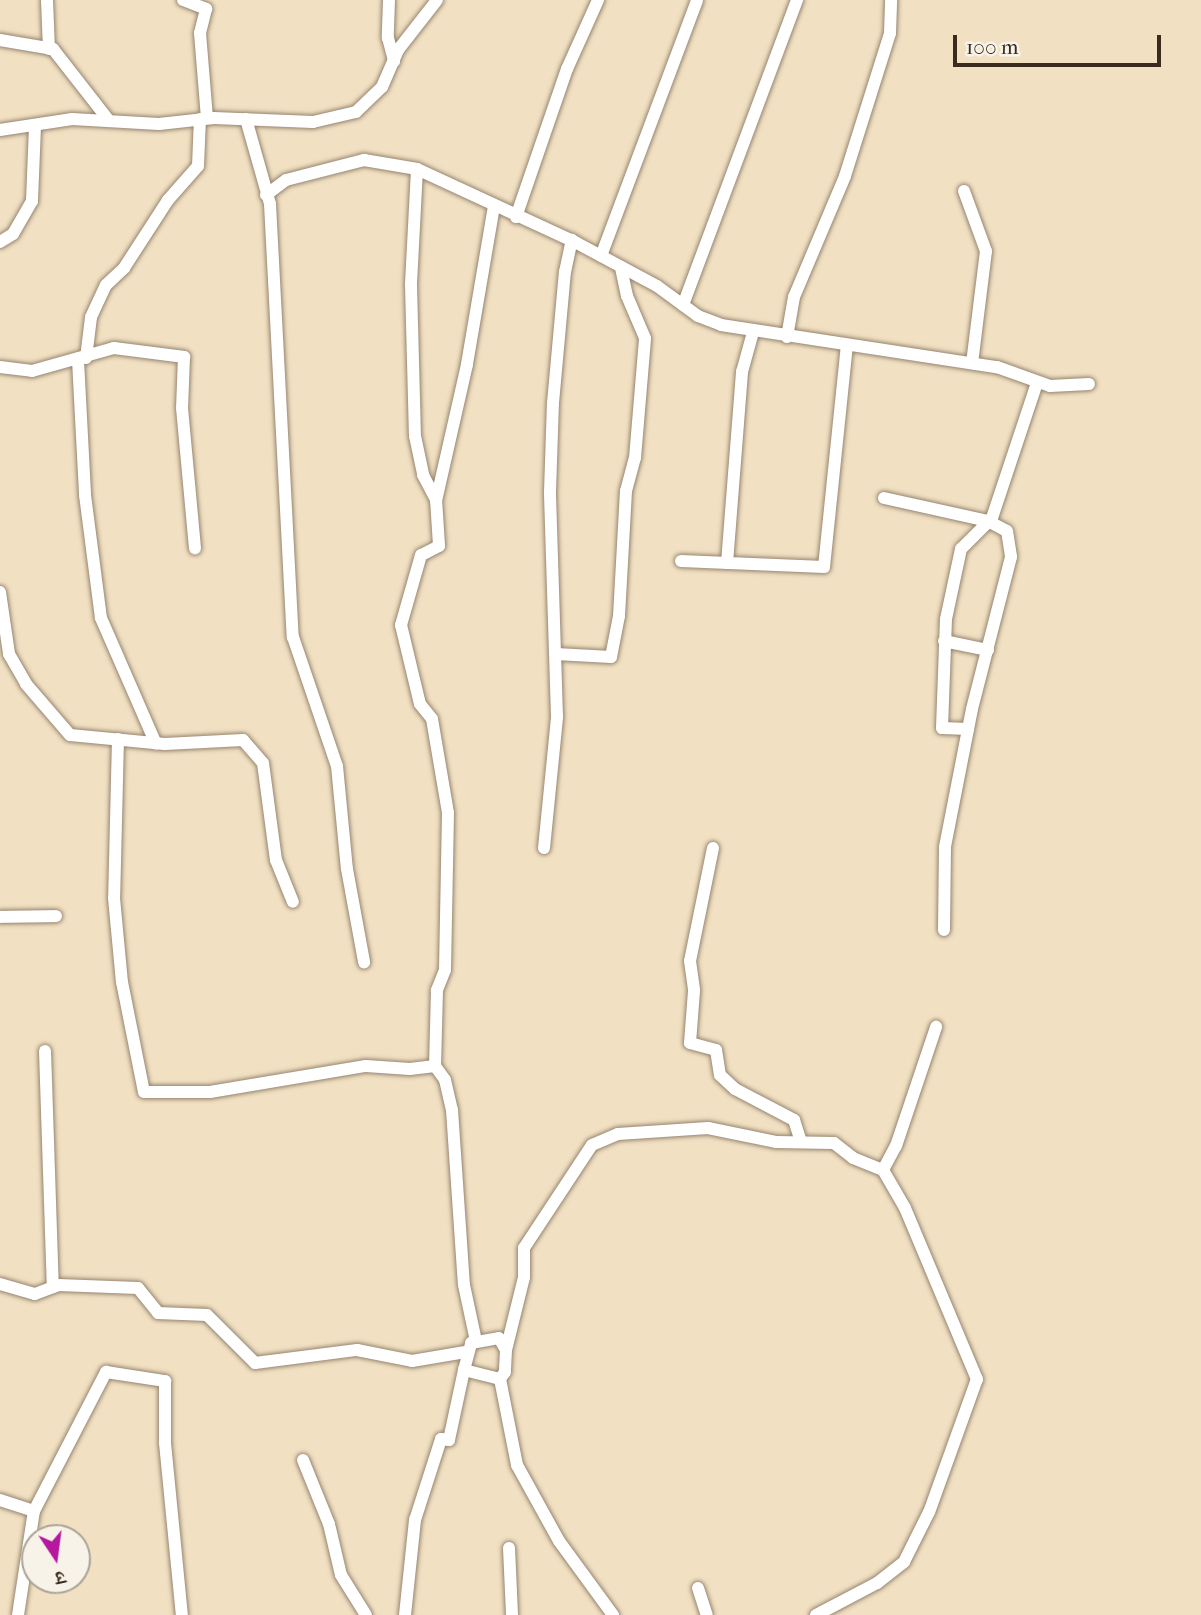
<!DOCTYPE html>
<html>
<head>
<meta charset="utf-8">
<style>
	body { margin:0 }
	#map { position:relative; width:1201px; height:1615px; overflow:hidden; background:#f1e0c2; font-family:"IM FELL French Canon","Noto Serif Devanagari",serif }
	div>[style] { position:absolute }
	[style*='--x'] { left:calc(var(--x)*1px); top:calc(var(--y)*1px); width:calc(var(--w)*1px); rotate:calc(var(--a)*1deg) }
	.roads { filter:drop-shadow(0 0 2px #968570) drop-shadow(0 0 2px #968570) }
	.minor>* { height:12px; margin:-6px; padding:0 6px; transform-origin:6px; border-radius:6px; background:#fff }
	span { translate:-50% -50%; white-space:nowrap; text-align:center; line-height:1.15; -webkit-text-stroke:5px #f7f3e8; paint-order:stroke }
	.north { position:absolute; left:21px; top:1524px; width:70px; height:70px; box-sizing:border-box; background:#f7f3e8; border:2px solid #aca397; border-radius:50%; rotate:167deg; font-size:19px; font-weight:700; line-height:28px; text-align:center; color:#3b2a1e }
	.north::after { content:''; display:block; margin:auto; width:24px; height:32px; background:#b5179e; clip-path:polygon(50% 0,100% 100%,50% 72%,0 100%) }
	.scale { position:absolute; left:953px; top:35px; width:208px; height:32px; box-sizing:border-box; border:4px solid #3b2a1e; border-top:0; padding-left:9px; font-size:21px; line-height:24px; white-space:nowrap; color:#3b2a1e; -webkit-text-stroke:5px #f7f3e8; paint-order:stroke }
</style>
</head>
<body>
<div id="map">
	<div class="roads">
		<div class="minor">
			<div style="--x:47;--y:0;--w:49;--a:87.7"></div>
			<div style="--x:183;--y:0;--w:25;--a:21"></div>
			<div style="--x:206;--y:9;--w:25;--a:104"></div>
			<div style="--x:200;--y:33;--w:85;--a:85.3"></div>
			<div style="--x:389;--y:0;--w:38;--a:92"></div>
			<div style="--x:388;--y:38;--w:24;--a:75"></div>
			<div style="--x:0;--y:40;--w:54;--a:9.6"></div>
			<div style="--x:53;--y:49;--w:88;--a:52"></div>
			<div style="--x:246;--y:119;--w:88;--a:74.2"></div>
			<div style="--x:270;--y:204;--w:434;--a:87"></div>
			<div style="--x:293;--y:637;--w:136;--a:71.2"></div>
			<div style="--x:337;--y:766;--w:103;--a:84.5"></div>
			<div style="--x:347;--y:869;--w:95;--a:79.6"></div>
			<div style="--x:0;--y:130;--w:73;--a:-8.7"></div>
			<div style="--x:72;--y:119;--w:87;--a:3.3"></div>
			<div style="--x:159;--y:124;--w:55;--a:-6.2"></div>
			<div style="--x:214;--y:118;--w:99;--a:2.3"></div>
			<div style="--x:313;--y:122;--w:44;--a:-13.1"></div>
			<div style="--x:356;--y:112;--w:36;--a:-44"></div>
			<div style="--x:382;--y:87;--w:40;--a:-66.6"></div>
			<div style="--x:398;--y:50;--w:63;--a:-52"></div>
			<div style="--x:417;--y:169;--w:116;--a:93"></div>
			<div style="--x:411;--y:285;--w:151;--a:88.5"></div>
			<div style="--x:415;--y:436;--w:40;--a:78"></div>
			<div style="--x:423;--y:475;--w:27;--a:62"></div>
			<div style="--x:436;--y:499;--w:47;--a:86.3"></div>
			<div style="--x:439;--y:546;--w:20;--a:153"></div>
			<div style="--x:421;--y:555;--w:73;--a:105.9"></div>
			<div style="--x:401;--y:625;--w:81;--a:76.5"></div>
			<div style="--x:420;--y:704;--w:19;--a:51"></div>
			<div style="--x:432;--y:719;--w:95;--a:80.3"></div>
			<div style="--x:448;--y:813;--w:157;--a:91.1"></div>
			<div style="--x:445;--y:970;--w:22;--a:112"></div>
			<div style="--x:437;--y:990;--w:76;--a:91.5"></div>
			<div style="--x:435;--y:1066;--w:17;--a:54"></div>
			<div style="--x:445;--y:1080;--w:31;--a:77"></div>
			<div style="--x:452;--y:1110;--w:175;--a:86.1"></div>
			<div style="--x:464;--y:1285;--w:57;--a:77.9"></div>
			<div style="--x:964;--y:191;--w:64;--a:69.9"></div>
			<div style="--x:986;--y:251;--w:113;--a:97.1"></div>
			<div style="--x:266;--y:195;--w:25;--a:-37"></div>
			<div style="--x:286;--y:180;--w:81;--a:-14.4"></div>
			<div style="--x:364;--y:160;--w:54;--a:9.6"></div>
			<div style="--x:417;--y:169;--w:174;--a:24.8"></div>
			<div style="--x:575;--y:242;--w:93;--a:28.2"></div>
			<div style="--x:657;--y:286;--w:51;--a:36.2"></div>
			<div style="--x:698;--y:316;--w:25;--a:21"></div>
			<div style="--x:721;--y:325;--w:279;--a:8.7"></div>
			<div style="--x:997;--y:367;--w:56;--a:19.7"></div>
			<div style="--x:1050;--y:386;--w:39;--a:-3"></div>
			<div style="--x:516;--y:217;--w:157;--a:-71"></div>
			<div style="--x:567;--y:69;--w:76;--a:-65.8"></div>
			<div style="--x:0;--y:242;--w:15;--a:-32"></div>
			<div style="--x:13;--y:234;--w:38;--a:-60"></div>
			<div style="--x:32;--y:201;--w:76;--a:-87.7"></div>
			<div style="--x:601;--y:256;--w:273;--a:-69.4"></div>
			<div style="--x:683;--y:305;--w:326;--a:-69.5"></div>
			<div style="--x:787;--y:337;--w:41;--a:-80.1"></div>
			<div style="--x:794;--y:297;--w:131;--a:-67.1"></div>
			<div style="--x:845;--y:176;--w:150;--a:-72.5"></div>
			<div style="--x:890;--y:33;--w:33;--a:-88"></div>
			<div style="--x:86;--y:358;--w:41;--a:-83"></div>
			<div style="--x:91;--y:317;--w:35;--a:-65"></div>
			<div style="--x:106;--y:285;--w:25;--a:-43"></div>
			<div style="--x:124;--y:268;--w:81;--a:-57.1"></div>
			<div style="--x:168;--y:200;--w:45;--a:-48.6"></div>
			<div style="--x:198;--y:166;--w:47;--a:-87.6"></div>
			<div style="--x:78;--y:360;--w:135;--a:87"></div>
			<div style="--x:85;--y:495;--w:124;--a:82.6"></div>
			<div style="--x:101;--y:618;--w:137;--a:66.4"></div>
			<div style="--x:0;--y:367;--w:32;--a:7"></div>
			<div style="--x:32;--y:371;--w:85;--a:-15.7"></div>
			<div style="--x:114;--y:348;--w:71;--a:7.3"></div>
			<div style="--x:184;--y:357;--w:51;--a:92.2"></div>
			<div style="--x:182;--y:408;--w:141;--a:84.7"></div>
			<div style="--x:884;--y:498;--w:107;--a:12.5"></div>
			<div style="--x:988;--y:521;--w:21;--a:28"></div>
			<div style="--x:1007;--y:531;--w:26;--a:81"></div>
			<div style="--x:1011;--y:557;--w:157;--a:104.4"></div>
			<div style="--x:972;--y:709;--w:141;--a:101.1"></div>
			<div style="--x:945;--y:847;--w:83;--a:90.7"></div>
			<div style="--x:436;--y:501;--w:140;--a:-77.2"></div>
			<div style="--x:467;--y:364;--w:160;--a:-80.3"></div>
			<div style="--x:681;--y:561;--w:143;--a:2.4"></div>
			<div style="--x:824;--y:567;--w:222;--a:-84.1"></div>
			<div style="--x:727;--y:563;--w:192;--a:-85.5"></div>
			<div style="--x:742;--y:372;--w:41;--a:-74.6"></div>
			<div style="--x:0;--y:592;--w:63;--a:81.7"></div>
			<div style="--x:9;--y:654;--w:34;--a:60"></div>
			<div style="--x:26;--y:684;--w:67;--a:49.2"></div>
			<div style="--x:70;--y:735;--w:95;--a:5.4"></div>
			<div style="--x:165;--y:744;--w:78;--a:-2.9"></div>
			<div style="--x:243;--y:740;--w:30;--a:49"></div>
			<div style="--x:263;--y:763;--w:98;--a:82.4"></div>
			<div style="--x:276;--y:860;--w:45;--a:68"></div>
			<div style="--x:944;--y:641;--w:45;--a:11.6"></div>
			<div style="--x:556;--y:654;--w:55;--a:3.1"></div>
			<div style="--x:611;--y:657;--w:42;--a:-79"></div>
			<div style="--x:619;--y:616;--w:125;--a:-86.8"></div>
			<div style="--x:626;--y:491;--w:34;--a:-75"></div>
			<div style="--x:635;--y:458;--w:120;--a:-85.2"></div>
			<div style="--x:645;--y:338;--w:46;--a:-113.2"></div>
			<div style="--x:627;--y:296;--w:29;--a:-102"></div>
			<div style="--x:968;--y:729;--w:26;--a:-178"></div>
			<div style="--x:942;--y:728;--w:109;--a:-87.9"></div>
			<div style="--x:946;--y:619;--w:72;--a:-77.9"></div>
			<div style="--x:961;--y:549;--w:44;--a:-45"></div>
			<div style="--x:992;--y:518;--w:142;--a:-71.6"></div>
			<div style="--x:118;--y:739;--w:159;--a:91.4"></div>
			<div style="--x:114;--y:898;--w:84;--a:84.6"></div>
			<div style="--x:122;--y:982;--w:112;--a:78.7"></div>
			<div style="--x:144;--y:1092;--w:66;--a:0"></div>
			<div style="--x:210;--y:1092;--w:158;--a:-9.5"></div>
			<div style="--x:366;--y:1066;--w:44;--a:3.9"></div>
			<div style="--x:410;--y:1069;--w:25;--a:-7"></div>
			<div style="--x:544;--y:848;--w:132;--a:-84.3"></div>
			<div style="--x:557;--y:717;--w:225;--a:-91.8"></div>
			<div style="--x:550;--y:492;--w:89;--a:-88.1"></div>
			<div style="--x:553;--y:403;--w:132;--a:-84.8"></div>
			<div style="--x:565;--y:272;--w:33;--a:-78"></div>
			<div style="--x:713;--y:848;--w:115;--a:101.5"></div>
			<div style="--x:690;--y:961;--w:30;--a:82"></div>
			<div style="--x:694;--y:991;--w:52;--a:94.4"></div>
			<div style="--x:690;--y:1043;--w:27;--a:15"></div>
			<div style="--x:716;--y:1050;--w:25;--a:81"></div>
			<div style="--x:720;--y:1075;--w:21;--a:43"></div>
			<div style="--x:735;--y:1089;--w:67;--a:27.7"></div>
			<div style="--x:794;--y:1120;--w:20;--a:72"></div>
			<div style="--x:0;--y:917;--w:56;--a:-1"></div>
			<div style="--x:45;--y:1051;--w:236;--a:88.1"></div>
			<div style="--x:883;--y:1170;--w:27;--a:-62"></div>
			<div style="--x:896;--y:1146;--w:126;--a:-71.4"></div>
			<div style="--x:0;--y:1284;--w:36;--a:16"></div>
			<div style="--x:35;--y:1294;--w:25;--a:-21"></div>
			<div style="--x:58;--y:1285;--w:80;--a:2.1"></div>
			<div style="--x:138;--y:1288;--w:32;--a:51"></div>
			<div style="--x:158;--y:1313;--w:49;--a:2.3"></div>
			<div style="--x:207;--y:1315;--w:68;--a:45"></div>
			<div style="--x:255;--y:1363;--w:103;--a:-7.3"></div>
			<div style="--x:357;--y:1350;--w:56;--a:11.3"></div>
			<div style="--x:412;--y:1361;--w:54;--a:-9.6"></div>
			<div style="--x:506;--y:1350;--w:75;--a:-76.1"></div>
			<div style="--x:524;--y:1277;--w:29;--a:-90"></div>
			<div style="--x:524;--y:1248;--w:123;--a:-56.6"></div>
			<div style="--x:592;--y:1145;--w:28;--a:-23"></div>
			<div style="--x:618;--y:1134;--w:90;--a:-3.8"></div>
			<div style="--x:708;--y:1128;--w:69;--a:11.6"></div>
			<div style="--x:776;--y:1142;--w:58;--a:1"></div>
			<div style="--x:834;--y:1143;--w:24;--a:38"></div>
			<div style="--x:853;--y:1158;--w:32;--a:22"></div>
			<div style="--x:883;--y:1170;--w:44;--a:59.9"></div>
			<div style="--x:905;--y:1208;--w:186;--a:67.2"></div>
			<div style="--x:977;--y:1379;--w:141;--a:109.8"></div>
			<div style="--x:929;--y:1512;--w:56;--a:116.6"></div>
			<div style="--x:904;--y:1562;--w:34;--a:142"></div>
			<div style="--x:877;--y:1583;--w:69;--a:152.3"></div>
			<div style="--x:500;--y:1379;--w:37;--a:-166"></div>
			<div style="--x:464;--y:1370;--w:28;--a:-75"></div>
			<div style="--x:471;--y:1343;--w:28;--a:-10"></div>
			<div style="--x:499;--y:1338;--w:14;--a:60"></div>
			<div style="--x:506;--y:1350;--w:22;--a:93"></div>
			<div style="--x:505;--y:1372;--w:9;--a:126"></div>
			<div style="--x:500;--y:1379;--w:88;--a:78.8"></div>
			<div style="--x:517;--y:1465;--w:87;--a:61.1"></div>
			<div style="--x:559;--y:1541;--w:92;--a:53.9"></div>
			<div style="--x:303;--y:1460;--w:69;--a:67.9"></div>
			<div style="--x:329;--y:1524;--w:52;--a:76.8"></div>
			<div style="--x:341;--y:1575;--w:47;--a:58"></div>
			<div style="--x:0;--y:1500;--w:36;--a:18"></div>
			<div style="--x:509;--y:1548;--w:67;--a:87.4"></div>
			<div style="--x:698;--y:1588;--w:28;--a:72"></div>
			<div style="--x:18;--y:1615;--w:105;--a:-81.3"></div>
			<div style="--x:34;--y:1511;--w:157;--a:-62.6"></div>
			<div style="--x:106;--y:1372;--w:60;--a:8.7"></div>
			<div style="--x:165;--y:1381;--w:62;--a:90"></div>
			<div style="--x:165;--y:1443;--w:173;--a:84.4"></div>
			<div style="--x:405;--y:1615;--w:96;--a:-84"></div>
			<div style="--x:415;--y:1520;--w:85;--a:-72.2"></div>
			<div style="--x:441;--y:1439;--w:8;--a:7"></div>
			<div style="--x:449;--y:1440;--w:72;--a:-77.9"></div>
		</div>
	</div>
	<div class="north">उ</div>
	<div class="scale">100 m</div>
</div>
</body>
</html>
